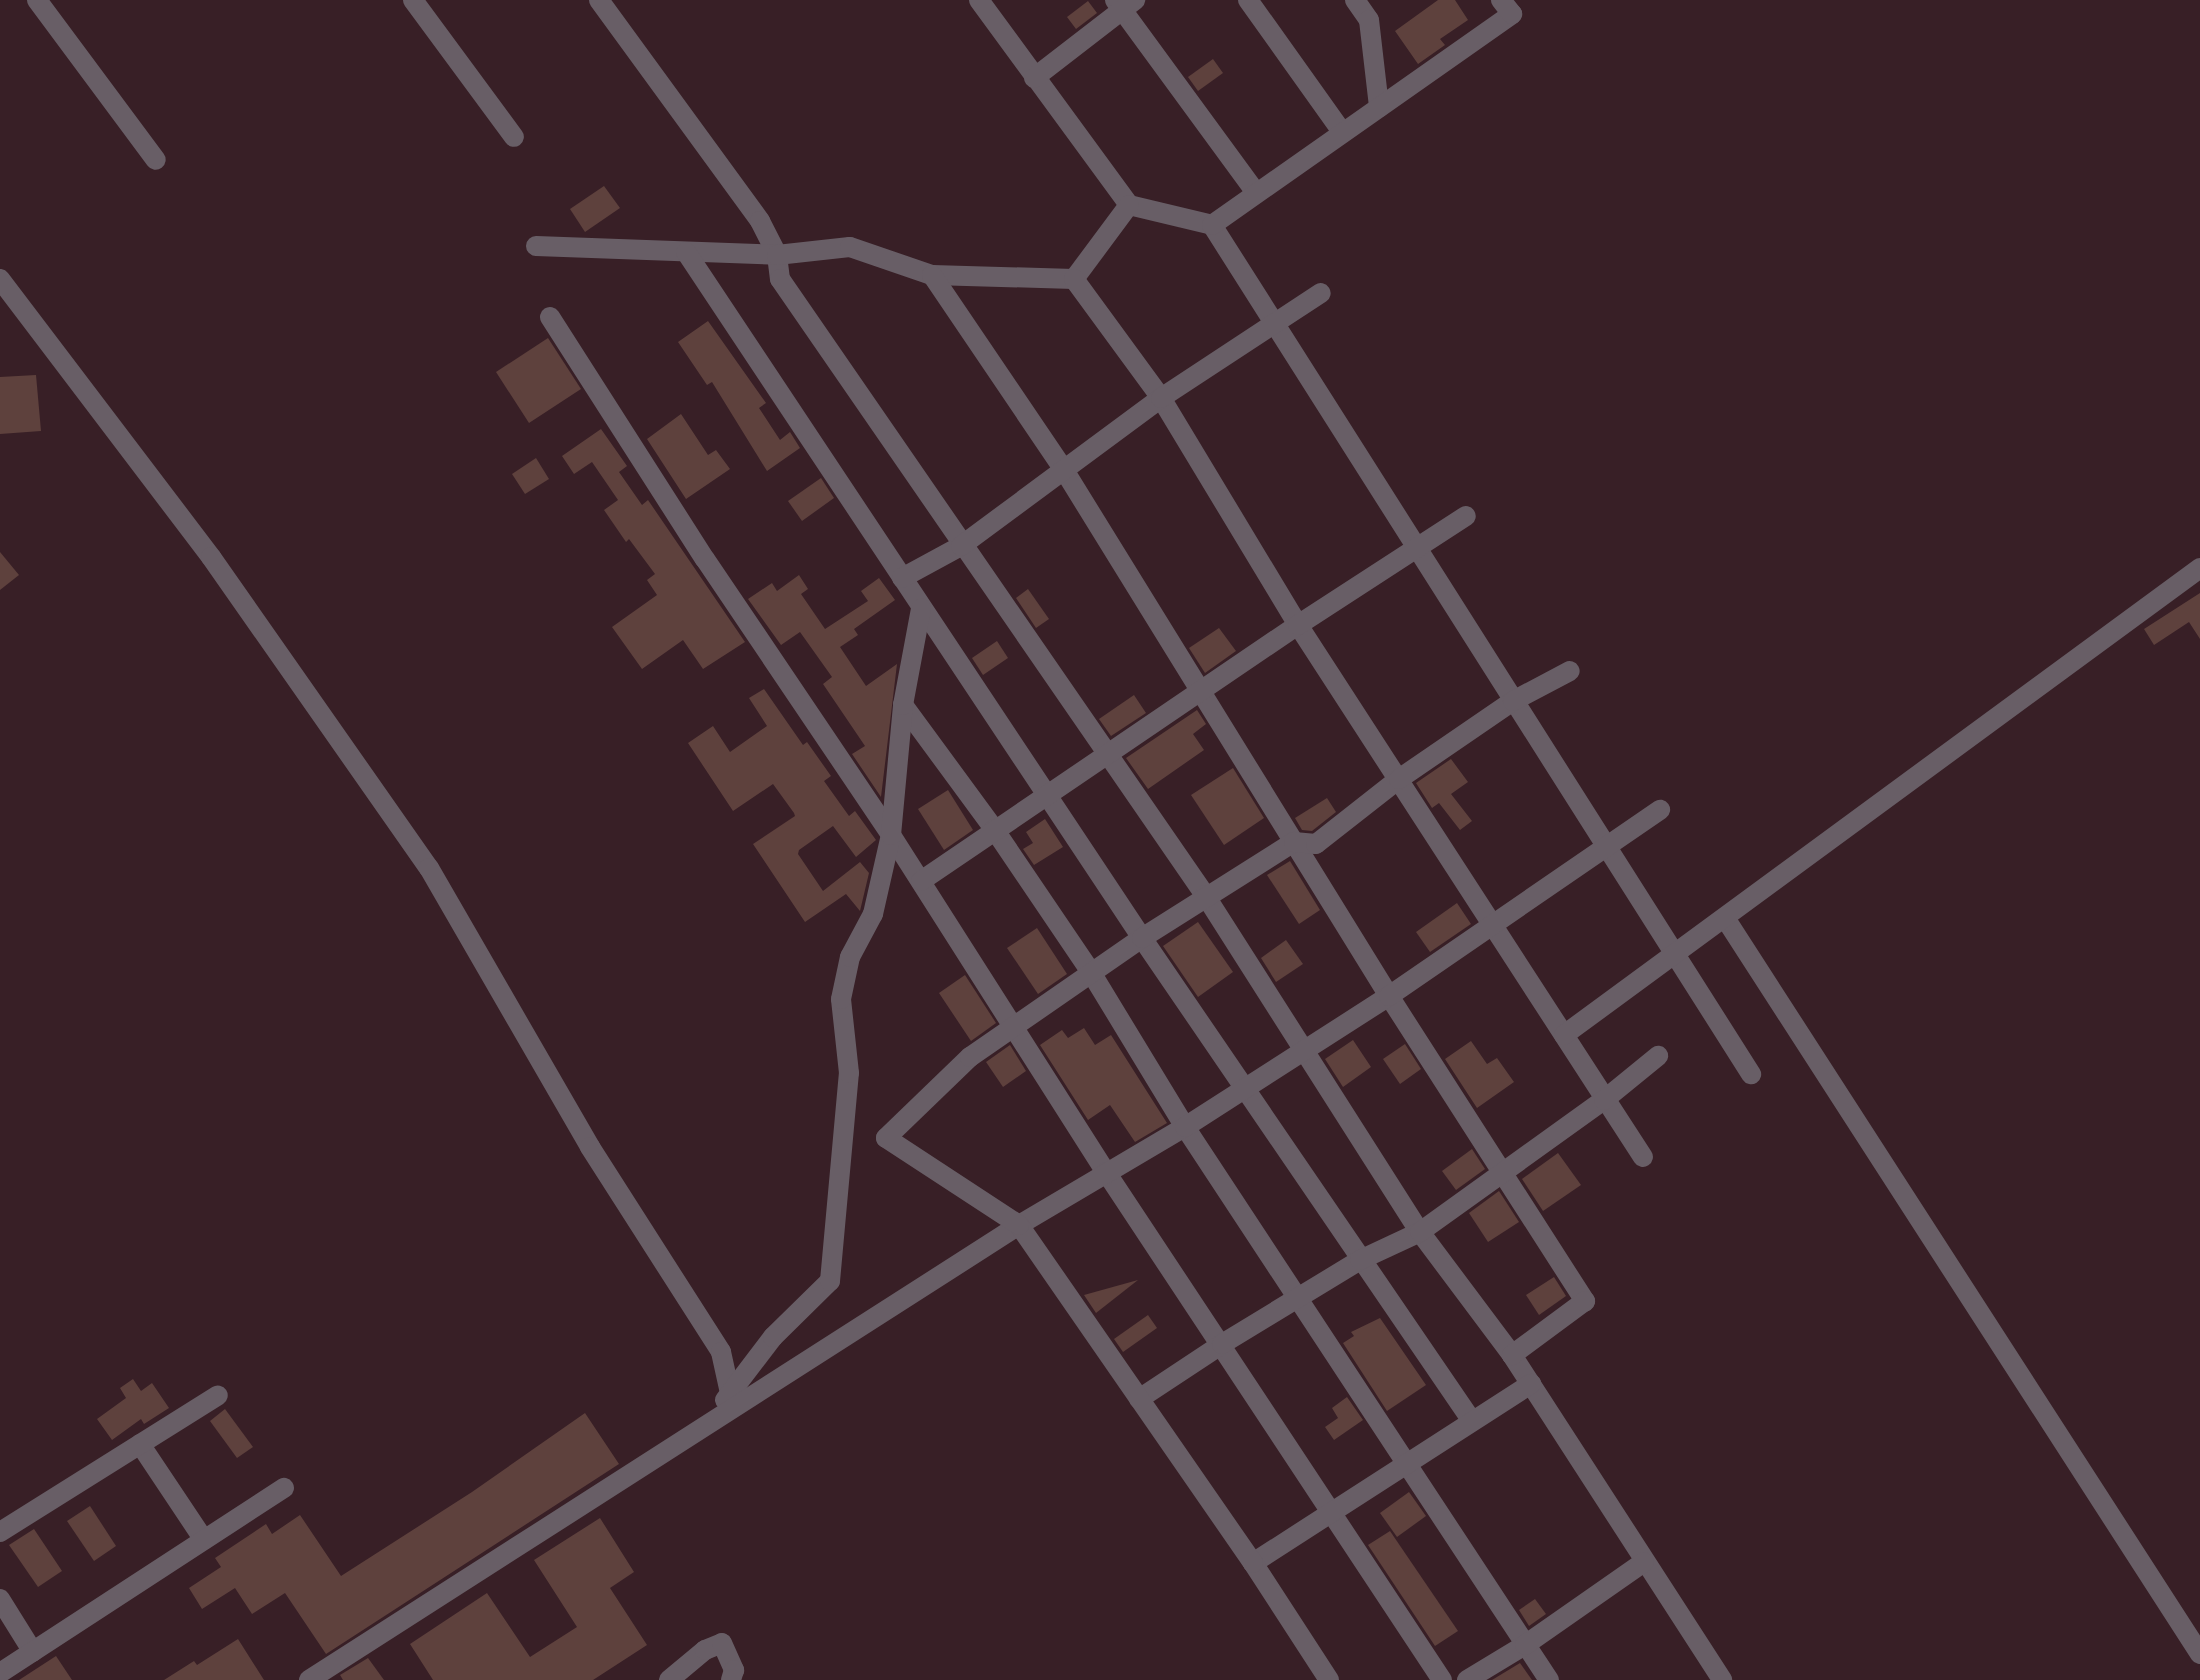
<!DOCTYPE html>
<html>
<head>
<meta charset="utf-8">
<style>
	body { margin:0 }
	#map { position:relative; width:2200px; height:1680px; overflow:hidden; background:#381f26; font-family:Poppins,sans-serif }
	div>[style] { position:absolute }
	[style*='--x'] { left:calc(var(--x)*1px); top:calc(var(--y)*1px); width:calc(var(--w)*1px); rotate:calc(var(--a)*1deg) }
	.building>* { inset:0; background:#5e413d }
	.minor>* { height:20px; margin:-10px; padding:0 10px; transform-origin:10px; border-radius:10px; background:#685e66 }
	span { translate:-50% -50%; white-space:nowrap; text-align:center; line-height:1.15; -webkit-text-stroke:6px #180c10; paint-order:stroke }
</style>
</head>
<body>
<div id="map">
	<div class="building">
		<div style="clip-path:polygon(1438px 0,1455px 0,1468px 20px,1440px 39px,1445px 45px,1418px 64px,1395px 31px)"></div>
		<div style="clip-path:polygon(1088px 1px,1097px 13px,1076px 29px,1067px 17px)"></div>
		<div style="clip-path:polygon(1213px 59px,1223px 73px,1198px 91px,1188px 77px)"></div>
		<div style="clip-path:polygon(604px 186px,620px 208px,585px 232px,570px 209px)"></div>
		<div style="clip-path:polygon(708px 321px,766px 403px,759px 408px,780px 440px,790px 432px,800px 448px,767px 471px,712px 382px,707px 385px,678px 342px)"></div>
		<div style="clip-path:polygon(548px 338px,581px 389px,529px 423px,496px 372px)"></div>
		<div style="clip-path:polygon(36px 375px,41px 431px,0 434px,0 377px)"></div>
		<div style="clip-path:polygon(681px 414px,708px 455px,716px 450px,730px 469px,686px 499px,647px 439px)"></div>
		<div style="clip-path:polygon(601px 429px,627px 466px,619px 472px,642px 505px,648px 500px,745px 642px,703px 669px,683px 640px,642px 669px,612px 627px,657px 595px,647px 580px,655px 574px,629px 539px,626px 542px,604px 510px,618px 500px,592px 462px,574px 474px,562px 456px)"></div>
		<div style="clip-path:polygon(536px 458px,549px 479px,525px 494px,512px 474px)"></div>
		<div style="clip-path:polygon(821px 478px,834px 498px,802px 521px,788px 501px)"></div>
		<div style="clip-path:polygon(0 552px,19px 575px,0 590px)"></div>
		<div style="clip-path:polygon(799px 575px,808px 589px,801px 594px,825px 629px,868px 601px,861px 591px,879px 578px,895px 600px,854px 629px,858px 635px,840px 647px,866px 686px,897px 664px,881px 797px,852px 754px,865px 746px,823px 684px,832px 677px,800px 632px,781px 645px,748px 599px,772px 583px,777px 591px)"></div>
		<div style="clip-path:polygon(1028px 589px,1049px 619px,1036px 628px,1016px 598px)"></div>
		<div style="clip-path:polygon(2200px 593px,2200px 639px,2189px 622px,2154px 645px,2144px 629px)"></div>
		<div style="clip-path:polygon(1219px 628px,1236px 651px,1205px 673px,1189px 648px)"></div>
		<div style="clip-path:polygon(997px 641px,1008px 658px,983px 675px,972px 658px)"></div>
		<div style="clip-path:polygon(764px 689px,803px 745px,807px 742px,831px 776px,824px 781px,849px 816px,855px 811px,876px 840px,856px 857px,833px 826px,799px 850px,798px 854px,823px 891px,860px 862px,869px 873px,860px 911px,846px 894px,805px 922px,753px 844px,795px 816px,794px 813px,773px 784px,733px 811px,688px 743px,713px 726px,730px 752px,767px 726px,749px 698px)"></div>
		<div style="clip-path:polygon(1134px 695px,1146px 713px,1111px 736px,1099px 719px)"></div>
		<div style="clip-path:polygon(1197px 710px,1206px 724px,1193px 734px,1204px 750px,1148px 789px,1126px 758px)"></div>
		<div style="clip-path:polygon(1451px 759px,1468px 782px,1451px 794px,1472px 821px,1460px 830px,1439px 803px,1432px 808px,1416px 783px)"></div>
		<div style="clip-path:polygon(1233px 768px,1264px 818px,1224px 845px,1191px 795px)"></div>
		<div style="clip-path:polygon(948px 790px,973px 830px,944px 850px,918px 809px)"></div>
		<div style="clip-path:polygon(1327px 798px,1336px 812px,1312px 831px,1302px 830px,1295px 818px)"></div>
		<div style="clip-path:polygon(1045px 819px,1063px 847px,1034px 865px,1023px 849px,1033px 843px,1026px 832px)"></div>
		<div style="clip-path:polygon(1290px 861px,1320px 910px,1299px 924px,1267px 875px)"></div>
		<div style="clip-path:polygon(1457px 903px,1471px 924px,1430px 952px,1416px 932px)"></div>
		<div style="clip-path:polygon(1198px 922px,1233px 972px,1198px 997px,1163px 946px)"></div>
		<div style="clip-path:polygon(1037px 928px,1067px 974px,1038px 994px,1007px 948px)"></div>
		<div style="clip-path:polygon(1286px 940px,1303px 964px,1276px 982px,1261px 958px)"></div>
		<div style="clip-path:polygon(965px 975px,996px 1023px,971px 1041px,939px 993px)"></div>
		<div style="clip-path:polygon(1084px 1028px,1095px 1045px,1111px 1035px,1167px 1123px,1135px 1142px,1110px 1105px,1088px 1120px,1040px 1045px,1062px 1030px,1068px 1038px)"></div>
		<div style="clip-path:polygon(1353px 1040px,1371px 1067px,1343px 1087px,1325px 1059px)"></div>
		<div style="clip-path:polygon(1471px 1041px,1487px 1064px,1497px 1058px,1514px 1082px,1477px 1108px,1445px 1059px)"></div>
		<div style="clip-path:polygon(1405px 1044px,1421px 1069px,1400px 1084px,1383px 1059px)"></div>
		<div style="clip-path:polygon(1010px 1045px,1026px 1071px,1003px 1087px,986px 1062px)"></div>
		<div style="clip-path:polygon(1472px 1149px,1485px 1169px,1456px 1190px,1442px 1171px)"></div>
		<div style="clip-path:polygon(1558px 1153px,1581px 1185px,1543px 1211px,1522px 1179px)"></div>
		<div style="clip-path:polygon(1499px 1191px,1519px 1222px,1488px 1242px,1469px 1213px)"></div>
		<div style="clip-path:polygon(1554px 1277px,1566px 1296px,1539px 1315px,1526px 1295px)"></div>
		<div style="clip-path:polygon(1138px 1280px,1096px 1313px,1084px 1295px)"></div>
		<div style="clip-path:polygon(1148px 1315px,1157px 1328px,1123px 1352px,1114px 1339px)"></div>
		<div style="clip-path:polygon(1380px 1318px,1426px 1385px,1387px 1411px,1343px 1343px,1354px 1336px,1351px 1332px)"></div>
		<div style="clip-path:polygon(133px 1379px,141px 1391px,152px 1383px,169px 1408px,144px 1424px,141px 1419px,112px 1440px,97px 1419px,126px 1398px,120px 1388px)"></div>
		<div style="clip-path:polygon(1347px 1397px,1363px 1420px,1334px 1440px,1325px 1427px,1338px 1418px,1332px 1408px)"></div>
		<div style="clip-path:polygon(225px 1409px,253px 1447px,237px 1458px,210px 1421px)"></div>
		<div style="clip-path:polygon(585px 1413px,619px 1464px,326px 1654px,285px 1593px,252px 1614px,235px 1588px,202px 1609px,189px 1588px,221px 1567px,215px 1558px,266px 1524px,272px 1534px,300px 1515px,341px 1576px,472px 1492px)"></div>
		<div style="clip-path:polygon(1409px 1492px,1426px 1516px,1397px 1537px,1380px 1513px)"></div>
		<div style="clip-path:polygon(90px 1506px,116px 1546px,94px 1561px,67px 1521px)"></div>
		<div style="clip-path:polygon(600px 1518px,634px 1572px,610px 1588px,647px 1645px,593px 1680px,433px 1680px,410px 1644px,487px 1593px,530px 1657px,577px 1627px,534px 1560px)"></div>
		<div style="clip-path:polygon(34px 1529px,62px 1571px,38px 1587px,9px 1545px)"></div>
		<div style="clip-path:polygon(1390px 1531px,1458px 1631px,1435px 1646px,1368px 1545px)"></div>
		<div style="clip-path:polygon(1535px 1599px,1546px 1614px,1529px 1626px,1519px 1610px)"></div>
		<div style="clip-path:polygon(238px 1639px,264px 1680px,164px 1680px,194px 1661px,197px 1665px)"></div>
		<div style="clip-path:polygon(56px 1656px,72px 1680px,19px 1680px)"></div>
		<div style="clip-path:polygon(368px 1658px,384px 1680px,343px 1680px,340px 1675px)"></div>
		<div style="clip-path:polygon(1520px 1663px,1532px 1680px,1492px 1680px)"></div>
	</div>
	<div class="minor">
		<div style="--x:37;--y:0;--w:199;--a:53.4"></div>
		<div style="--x:413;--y:0;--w:170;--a:53.6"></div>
		<div style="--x:599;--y:0;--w:273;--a:53.9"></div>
		<div style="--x:760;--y:221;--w:38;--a:63"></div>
		<div style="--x:777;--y:255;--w:24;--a:83"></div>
		<div style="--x:780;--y:279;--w:748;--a:55.4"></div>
		<div style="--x:1205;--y:895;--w:400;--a:57.5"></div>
		<div style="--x:1420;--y:1232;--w:154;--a:53.2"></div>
		<div style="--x:1512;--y:1355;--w:387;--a:57.1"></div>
		<div style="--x:979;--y:0;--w:254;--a:53.8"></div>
		<div style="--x:1129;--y:205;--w:85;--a:13.5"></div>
		<div style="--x:1212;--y:225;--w:1006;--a:57.59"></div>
		<div style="--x:1115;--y:0;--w:239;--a:53.8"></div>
		<div style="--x:1248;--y:0;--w:163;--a:54.5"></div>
		<div style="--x:1355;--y:0;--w:24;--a:55"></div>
		<div style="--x:1369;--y:20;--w:88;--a:83.4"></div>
		<div style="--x:1034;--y:78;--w:128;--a:-37.7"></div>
		<div style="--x:1212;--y:225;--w:367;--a:-35.1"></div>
		<div style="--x:1512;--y:14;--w:18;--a:-128"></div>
		<div style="--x:536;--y:246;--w:241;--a:2.1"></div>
		<div style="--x:777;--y:255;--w:73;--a:-6.3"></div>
		<div style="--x:850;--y:247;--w:87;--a:18.9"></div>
		<div style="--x:932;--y:275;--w:142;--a:1.6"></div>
		<div style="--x:1074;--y:279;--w:92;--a:-53.4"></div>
		<div style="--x:686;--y:252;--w:824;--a:56.39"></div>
		<div style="--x:1142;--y:938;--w:585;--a:55.66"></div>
		<div style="--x:932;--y:275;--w:235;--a:55.9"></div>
		<div style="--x:1064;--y:470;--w:618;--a:58.29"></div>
		<div style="--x:1389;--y:996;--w:363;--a:57.3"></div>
		<div style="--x:1585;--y:1301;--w:91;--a:143.5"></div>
		<div style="--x:0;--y:279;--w:349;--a:52.8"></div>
		<div style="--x:211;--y:557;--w:380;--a:55"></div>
		<div style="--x:429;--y:868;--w:322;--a:60"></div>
		<div style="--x:590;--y:1147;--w:243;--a:57.4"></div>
		<div style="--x:721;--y:1352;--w:42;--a:77.6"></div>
		<div style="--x:1074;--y:279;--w:147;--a:53.8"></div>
		<div style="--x:1161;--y:398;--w:265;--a:58.9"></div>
		<div style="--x:1298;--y:625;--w:634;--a:57.04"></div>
		<div style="--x:550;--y:317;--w:287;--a:57.4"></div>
		<div style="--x:705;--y:559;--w:333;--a:56"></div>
		<div style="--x:891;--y:835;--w:400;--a:57.5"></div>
		<div style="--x:1106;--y:1172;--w:609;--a:56.52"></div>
		<div style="--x:902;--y:578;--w:67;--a:-28.5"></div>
		<div style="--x:961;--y:546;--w:249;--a:-36.5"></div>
		<div style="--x:1161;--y:398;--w:191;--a:-33.3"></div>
		<div style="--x:903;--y:705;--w:154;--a:53.7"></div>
		<div style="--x:994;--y:829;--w:175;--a:55.9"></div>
		<div style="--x:1092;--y:974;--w:179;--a:58.7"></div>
		<div style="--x:1185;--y:1127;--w:662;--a:56.65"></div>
		<div style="--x:921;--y:881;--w:456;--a:-34.2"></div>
		<div style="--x:1298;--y:625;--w:200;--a:-33"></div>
		<div style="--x:1725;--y:918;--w:876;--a:57.16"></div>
		<div style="--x:1564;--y:1035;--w:789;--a:-36.29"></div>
		<div style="--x:1139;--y:1399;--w:100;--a:-33.5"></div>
		<div style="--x:1222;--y:1344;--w:162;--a:-31.3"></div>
		<div style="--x:1360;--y:1260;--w:66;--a:-25"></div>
		<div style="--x:1420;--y:1232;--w:226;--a:-35.7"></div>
		<div style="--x:1604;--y:1100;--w:70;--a:-39.2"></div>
		<div style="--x:725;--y:1400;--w:79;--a:-52.7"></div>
		<div style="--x:773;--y:1337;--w:80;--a:-44.5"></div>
		<div style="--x:830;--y:1281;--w:209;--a:-84.8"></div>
		<div style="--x:849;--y:1073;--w:74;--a:-96.2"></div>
		<div style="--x:841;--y:999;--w:43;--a:-77.9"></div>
		<div style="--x:850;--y:957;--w:49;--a:-61.9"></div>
		<div style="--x:873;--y:914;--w:81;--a:-77.2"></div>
		<div style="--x:891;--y:835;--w:131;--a:-84.7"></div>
		<div style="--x:903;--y:705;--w:98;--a:-79.4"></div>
		<div style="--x:140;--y:1444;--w:115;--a:56.3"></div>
		<div style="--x:0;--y:1532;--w:257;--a:-32.1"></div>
		<div style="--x:1253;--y:1563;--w:331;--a:-32.8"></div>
		<div style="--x:0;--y:1599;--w:62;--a:58.1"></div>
		<div style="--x:0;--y:1673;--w:339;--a:-33.1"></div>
		<div style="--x:309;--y:1680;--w:843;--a:-32.65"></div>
		<div style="--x:1019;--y:1225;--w:193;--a:-30.6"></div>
		<div style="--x:1185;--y:1127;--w:242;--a:-32.7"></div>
		<div style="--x:1389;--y:996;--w:329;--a:-34.5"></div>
		<div style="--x:669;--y:1680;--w:47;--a:-39.8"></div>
		<div style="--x:705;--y:1650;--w:18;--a:-22"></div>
		<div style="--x:722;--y:1643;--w:30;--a:66"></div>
		<div style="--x:734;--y:1670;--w:10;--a:107"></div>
		<div style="--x:1329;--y:1680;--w:140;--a:-123"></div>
		<div style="--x:1253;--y:1563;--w:411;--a:-124.7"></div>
		<div style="--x:1019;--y:1225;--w:159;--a:-146.8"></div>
		<div style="--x:886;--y:1138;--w:117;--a:-44"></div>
		<div style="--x:970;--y:1057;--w:209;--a:-34.7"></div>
		<div style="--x:1142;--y:938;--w:180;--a:-32.3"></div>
		<div style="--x:1294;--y:842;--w:22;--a:5"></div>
		<div style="--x:1316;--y:844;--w:105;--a:-38.1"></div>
		<div style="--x:1399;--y:779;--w:138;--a:-34.4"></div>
		<div style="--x:1513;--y:701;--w:64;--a:-27.8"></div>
		<div style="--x:1467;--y:1680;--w:68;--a:-31.1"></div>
		<div style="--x:1525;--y:1645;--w:145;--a:-34.9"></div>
	</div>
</div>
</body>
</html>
